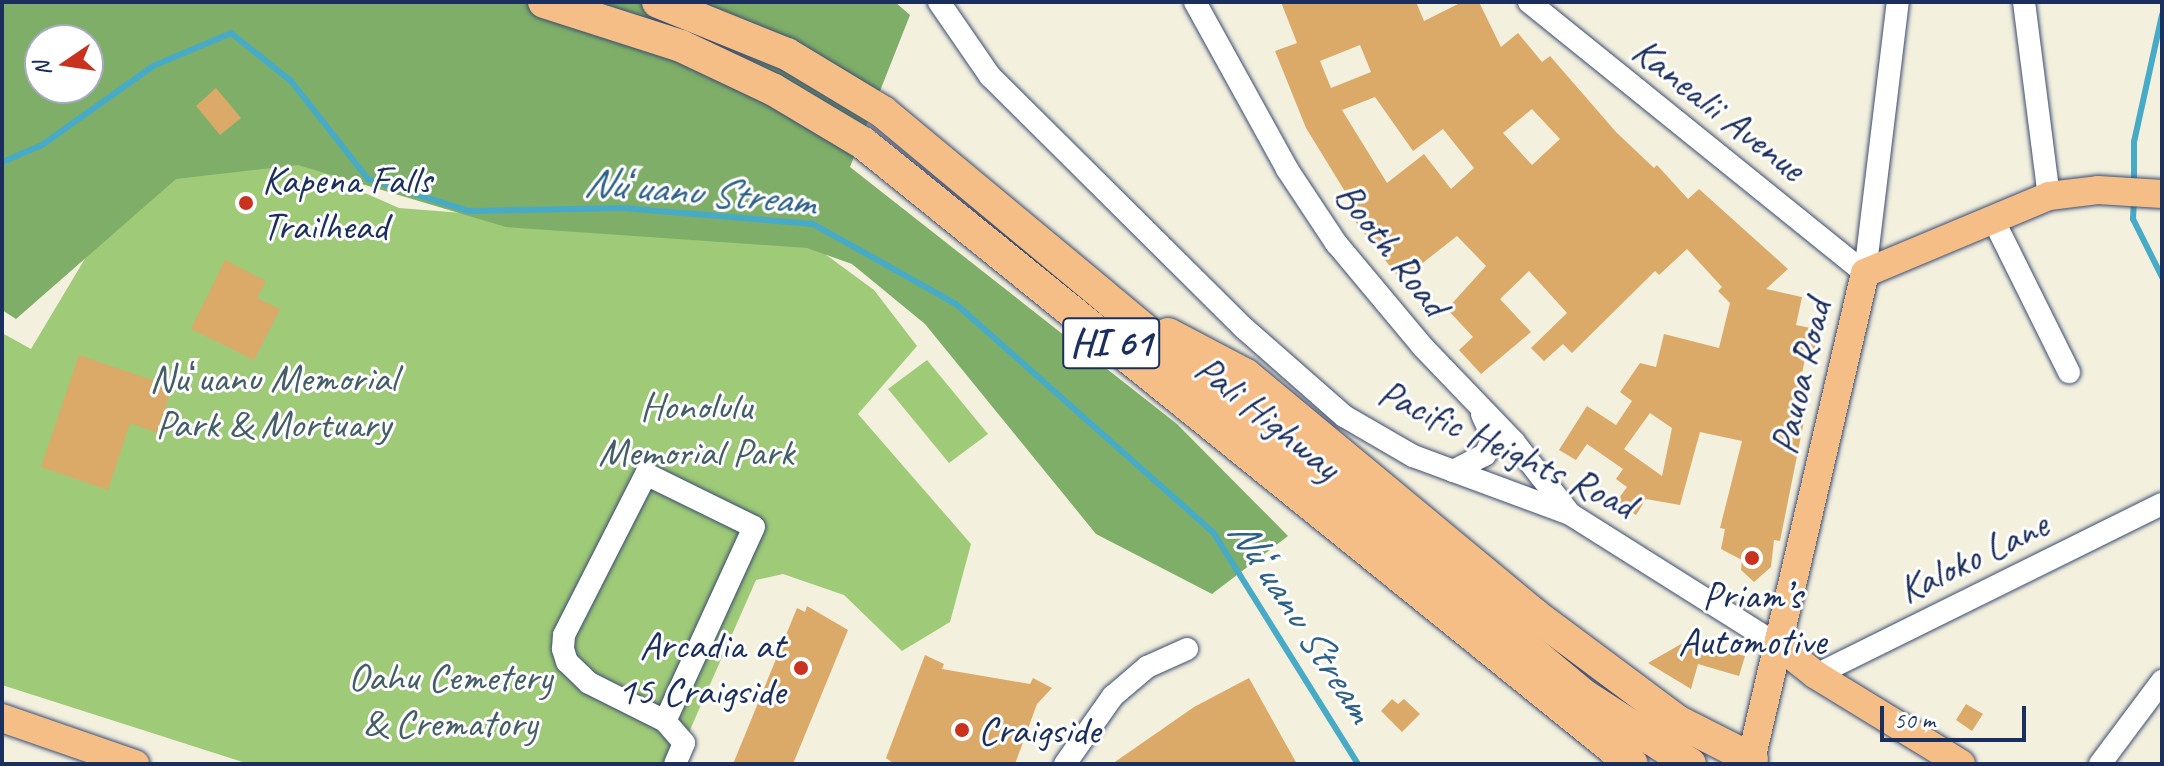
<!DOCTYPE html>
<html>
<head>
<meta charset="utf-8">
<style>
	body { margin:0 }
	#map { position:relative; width:2164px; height:766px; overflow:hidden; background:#f3f0de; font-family:Caveat,sans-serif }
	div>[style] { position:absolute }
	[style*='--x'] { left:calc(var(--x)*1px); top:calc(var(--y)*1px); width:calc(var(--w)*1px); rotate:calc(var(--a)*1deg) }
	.green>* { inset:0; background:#9fca77 }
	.forest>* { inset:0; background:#7fae68 }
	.stream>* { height:6px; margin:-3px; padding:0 3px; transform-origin:3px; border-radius:3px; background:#47abc7 }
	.building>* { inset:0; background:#dbaa69 }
	.roads { filter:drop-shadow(0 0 2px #3b4c71) drop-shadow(0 0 2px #3b4c71) }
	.minor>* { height:22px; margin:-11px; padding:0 11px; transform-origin:11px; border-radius:11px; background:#fff }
	.major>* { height:28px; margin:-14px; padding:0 14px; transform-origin:14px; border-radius:14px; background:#f6be87 }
	.highway>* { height:32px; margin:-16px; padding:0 16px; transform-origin:16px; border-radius:16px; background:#f6be87 }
	.dots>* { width:22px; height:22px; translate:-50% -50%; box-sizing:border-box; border:4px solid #fff; border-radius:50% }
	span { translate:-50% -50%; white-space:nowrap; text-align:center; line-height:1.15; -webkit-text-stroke:6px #fff; paint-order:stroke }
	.shield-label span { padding:2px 6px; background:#fff; border:2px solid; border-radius:6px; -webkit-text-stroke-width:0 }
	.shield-label { font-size:38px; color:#1b2f5e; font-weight:700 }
	.street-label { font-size:40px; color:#1b2f5e }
	.poi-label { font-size:40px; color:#1b2f5e }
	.left { translate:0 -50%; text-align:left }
	.right { translate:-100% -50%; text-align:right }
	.park-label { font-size:40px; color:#435e66 }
	.water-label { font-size:42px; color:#2d6188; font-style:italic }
	.frame { position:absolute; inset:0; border:4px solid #1b2f5e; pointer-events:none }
	.north { position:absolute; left:24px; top:24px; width:80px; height:80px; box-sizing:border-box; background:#fff; border:2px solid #a4acbf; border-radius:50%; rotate:257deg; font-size:22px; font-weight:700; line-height:32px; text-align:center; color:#1b2f5e }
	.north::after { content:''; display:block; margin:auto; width:28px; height:36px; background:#c8321e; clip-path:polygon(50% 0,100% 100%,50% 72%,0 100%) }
	.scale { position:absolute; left:1880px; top:706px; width:146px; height:36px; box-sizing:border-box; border:4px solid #1b2f5e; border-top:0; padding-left:10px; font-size:24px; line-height:28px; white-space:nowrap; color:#1b2f5e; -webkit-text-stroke:6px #fff; paint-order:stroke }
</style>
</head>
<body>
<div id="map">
	<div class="green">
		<div style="clip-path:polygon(256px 70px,349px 186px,399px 208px,806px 240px,874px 290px,917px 346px,858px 414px,971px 544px,950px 622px,902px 651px,844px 595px,783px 574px,756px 580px,675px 764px,249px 764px,2px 685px,2px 333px,31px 349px,169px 118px)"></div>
		<div style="clip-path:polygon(927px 360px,988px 434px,949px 463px,888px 389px)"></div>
	</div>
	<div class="forest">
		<div style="clip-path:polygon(evenodd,2px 2px,895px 2px,910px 15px,850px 167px,1177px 424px,1288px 536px,1212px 594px,1096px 534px,925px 324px,852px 264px,807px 248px,506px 227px,298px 165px,176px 179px,16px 319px,2px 310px,2px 2px,40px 40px,88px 40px,88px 88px,40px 88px,40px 40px)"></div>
	</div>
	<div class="stream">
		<div style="--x:2;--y:162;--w:43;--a:-23"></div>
		<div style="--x:42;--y:145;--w:136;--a:-35.4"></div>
		<div style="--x:153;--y:66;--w:85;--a:-22.9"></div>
		<div style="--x:231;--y:33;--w:77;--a:38.7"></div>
		<div style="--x:291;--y:81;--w:125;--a:51.8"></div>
		<div style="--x:368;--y:179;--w:106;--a:17.6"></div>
		<div style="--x:469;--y:211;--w:154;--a:-1.1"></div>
		<div style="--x:623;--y:208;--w:191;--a:4.8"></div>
		<div style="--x:813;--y:224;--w:164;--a:29.2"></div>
		<div style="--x:956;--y:304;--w:344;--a:41.6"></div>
		<div style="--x:1213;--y:532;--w:274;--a:58"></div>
		<div style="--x:2134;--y:184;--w:42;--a:-90"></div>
		<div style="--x:2134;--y:142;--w:130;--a:-77.6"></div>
		<div style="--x:2134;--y:200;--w:19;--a:93"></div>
		<div style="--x:2133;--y:219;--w:65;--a:63.4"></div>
	</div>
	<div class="building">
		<div style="clip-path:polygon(evenodd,1281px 2px,1416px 2px,1424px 21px,1462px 2px,1479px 2px,1501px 47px,1518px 33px,1542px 62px,1550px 56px,1616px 132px,1654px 168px,1657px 165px,1688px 199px,1699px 189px,1788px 269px,1766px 289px,1802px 297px,1796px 325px,1821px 330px,1814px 360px,1805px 359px,1796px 403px,1807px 406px,1780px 541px,1774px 540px,1771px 567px,1754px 582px,1741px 570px,1742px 560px,1721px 549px,1725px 529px,1720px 528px,1742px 441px,1700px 432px,1680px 505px,1646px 499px,1636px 515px,1616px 502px,1627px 487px,1616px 479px,1623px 469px,1587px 444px,1576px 460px,1559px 450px,1587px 406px,1616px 425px,1632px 401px,1620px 392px,1640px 363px,1656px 367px,1664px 334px,1719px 348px,1730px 303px,1718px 291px,1722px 287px,1687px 249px,1659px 275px,1655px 271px,1572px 353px,1563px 344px,1544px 361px,1531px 348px,1567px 313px,1529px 271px,1500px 299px,1531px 332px,1481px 374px,1459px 350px,1473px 337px,1447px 309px,1486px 266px,1457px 236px,1401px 280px,1377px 250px,1351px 216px,1357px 211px,1306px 128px,1275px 51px,1297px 43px,1281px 2px,1360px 45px,1371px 72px,1331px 88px,1320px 61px,1360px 45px,1281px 2px,1375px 97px,1413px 151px,1443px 129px,1474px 168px,1451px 189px,1424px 154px,1387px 183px,1342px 110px,1375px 97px,1281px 2px,1532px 109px,1560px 139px,1532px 165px,1503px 133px,1532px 109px,1281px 2px,1650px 413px,1672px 428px,1662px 476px,1624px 449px,1650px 413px)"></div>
		<div style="clip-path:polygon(216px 88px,241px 118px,220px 135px,196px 106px)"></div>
		<div style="clip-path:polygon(225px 260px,266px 281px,257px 298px,280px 309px,254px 360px,191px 329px)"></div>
		<div style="clip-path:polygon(79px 355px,172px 387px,157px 433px,130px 423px,108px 490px,41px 467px)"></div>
		<div style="clip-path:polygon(807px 606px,848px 630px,793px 764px,733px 764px,797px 608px,805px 612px)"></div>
		<div style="clip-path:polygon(1688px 640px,1745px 656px,1739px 676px,1698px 664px,1691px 689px,1648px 663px)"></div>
		<div style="clip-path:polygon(925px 655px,944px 664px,942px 669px,1030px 684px,1033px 678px,1052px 688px,1037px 704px,1015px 764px,894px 764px,886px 758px)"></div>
		<div style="clip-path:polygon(1249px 678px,1297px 764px,1112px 764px,1194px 707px)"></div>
		<div style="clip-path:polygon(1392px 699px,1398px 704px,1404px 699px,1420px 714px,1402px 732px,1381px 711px)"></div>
		<div style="clip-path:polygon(1966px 704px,1983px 714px,1972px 731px,1956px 720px)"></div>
	</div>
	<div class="roads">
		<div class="minor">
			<div style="--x:939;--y:2;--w:90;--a:55.4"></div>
			<div style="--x:990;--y:76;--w:359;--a:44.8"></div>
			<div style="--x:1245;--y:329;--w:132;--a:41.3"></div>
			<div style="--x:1344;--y:416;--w:80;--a:30.1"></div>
			<div style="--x:1413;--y:456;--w:167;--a:20.3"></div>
			<div style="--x:1570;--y:514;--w:246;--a:32.2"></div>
			<div style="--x:1195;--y:2;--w:191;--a:61.1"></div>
			<div style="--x:1287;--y:169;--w:89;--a:56.5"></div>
			<div style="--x:1336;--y:243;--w:134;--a:50.1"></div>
			<div style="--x:1422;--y:346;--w:133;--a:46.2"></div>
			<div style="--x:1514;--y:442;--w:91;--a:52.1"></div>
			<div style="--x:1529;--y:2;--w:432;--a:38.9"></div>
			<div style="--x:2024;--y:2;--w:196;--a:82.7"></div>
			<div style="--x:1993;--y:219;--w:171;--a:63.6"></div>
			<div style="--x:1865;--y:273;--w:273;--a:-83.1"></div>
			<div style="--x:1453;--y:471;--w:36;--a:-27"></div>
			<div style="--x:1485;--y:455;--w:19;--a:-65"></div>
			<div style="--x:1493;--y:438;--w:26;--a:-115"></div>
			<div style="--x:646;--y:474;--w:120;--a:26.1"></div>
			<div style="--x:754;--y:527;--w:213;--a:114.6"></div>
			<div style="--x:665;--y:721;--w:85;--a:-153.4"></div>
			<div style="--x:589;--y:683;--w:30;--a:-136"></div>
			<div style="--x:567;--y:662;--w:14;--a:-107"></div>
			<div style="--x:563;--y:649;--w:14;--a:-86"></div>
			<div style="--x:564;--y:635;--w:181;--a:-63"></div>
			<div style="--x:1816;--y:675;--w:386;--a:-26.3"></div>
			<div style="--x:665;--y:721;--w:29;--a:49"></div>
			<div style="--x:684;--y:743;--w:23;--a:113"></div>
			<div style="--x:1065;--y:764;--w:83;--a:-54.8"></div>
			<div style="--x:1113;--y:696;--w:45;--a:-40.5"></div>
			<div style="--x:1147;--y:667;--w:44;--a:-24.2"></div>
			<div style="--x:2100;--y:764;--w:104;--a:-53.2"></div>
		</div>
		<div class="major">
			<div style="--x:1778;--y:645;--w:48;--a:38.3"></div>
			<div style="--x:1816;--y:675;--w:170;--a:31.5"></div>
			<div style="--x:2;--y:718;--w:141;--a:19.1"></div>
			<div style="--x:1750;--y:764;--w:504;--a:-76.82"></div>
			<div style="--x:1865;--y:273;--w:199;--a:-22.7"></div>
			<div style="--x:2049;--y:196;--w:49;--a:-7"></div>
			<div style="--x:2098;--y:190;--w:64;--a:3.6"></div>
		</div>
		<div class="highway">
			<div style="--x:544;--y:2;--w:144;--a:17.8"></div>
			<div style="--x:681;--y:46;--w:103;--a:25.3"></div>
			<div style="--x:774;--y:90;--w:104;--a:30.8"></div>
			<div style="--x:863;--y:143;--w:988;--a:38.92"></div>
			<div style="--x:658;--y:2;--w:139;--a:22"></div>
			<div style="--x:787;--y:54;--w:112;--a:31.1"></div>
			<div style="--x:883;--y:112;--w:913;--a:39.76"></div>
			<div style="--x:1585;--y:696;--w:125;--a:32.9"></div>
			<div style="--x:1168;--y:334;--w:88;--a:27.7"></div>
			<div style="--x:1246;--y:375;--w:376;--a:39.7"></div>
			<div style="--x:1535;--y:615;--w:177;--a:36.7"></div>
			<div style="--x:1677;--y:721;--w:84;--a:26.9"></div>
		</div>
	</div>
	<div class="dots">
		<div style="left:246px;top:203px;background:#c8321e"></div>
		<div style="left:1752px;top:558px;background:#c8321e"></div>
		<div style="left:801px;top:668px;background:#c8321e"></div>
		<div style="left:962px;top:730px;background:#c8321e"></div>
	</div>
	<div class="shield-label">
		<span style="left:1111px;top:343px">HI 61</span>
	</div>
	<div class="street-label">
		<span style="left:1719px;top:109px;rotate:38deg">Kanealii Avenue</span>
		<span style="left:1392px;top:249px;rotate:52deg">Booth Road</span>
		<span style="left:1800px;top:377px;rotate:-77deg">Pauoa Road</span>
		<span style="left:1268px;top:417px;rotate:39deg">Pali Highway</span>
		<span style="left:1507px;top:448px;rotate:25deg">Pacific Heights Road</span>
		<span style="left:1973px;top:557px;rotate:-26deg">Kaloko Lane</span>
	</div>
	<div class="poi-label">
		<span class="left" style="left:262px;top:203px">Kapena Falls<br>Trailhead</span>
		<span style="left:1752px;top:618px">Priam’s<br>Automotive</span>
		<span class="right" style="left:785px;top:668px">Arcadia at<br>15 Craigside</span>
		<span class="left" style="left:978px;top:730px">Craigside</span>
	</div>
	<div class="park-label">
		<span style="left:273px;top:401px">Nuʻuanu Memorial<br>Park &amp; Mortuary</span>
		<span style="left:696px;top:429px">Honolulu<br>Memorial Park</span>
		<span style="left:450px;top:700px">Oahu Cemetery<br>&amp; Crematory</span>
	</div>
	<div class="water-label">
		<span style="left:699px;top:192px;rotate:5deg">Nuʻuanu Stream</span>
		<span style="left:1301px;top:620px;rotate:57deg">Nuʻuanu Stream</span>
	</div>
	<div class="frame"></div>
	<div class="north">N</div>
	<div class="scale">50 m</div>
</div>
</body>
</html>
